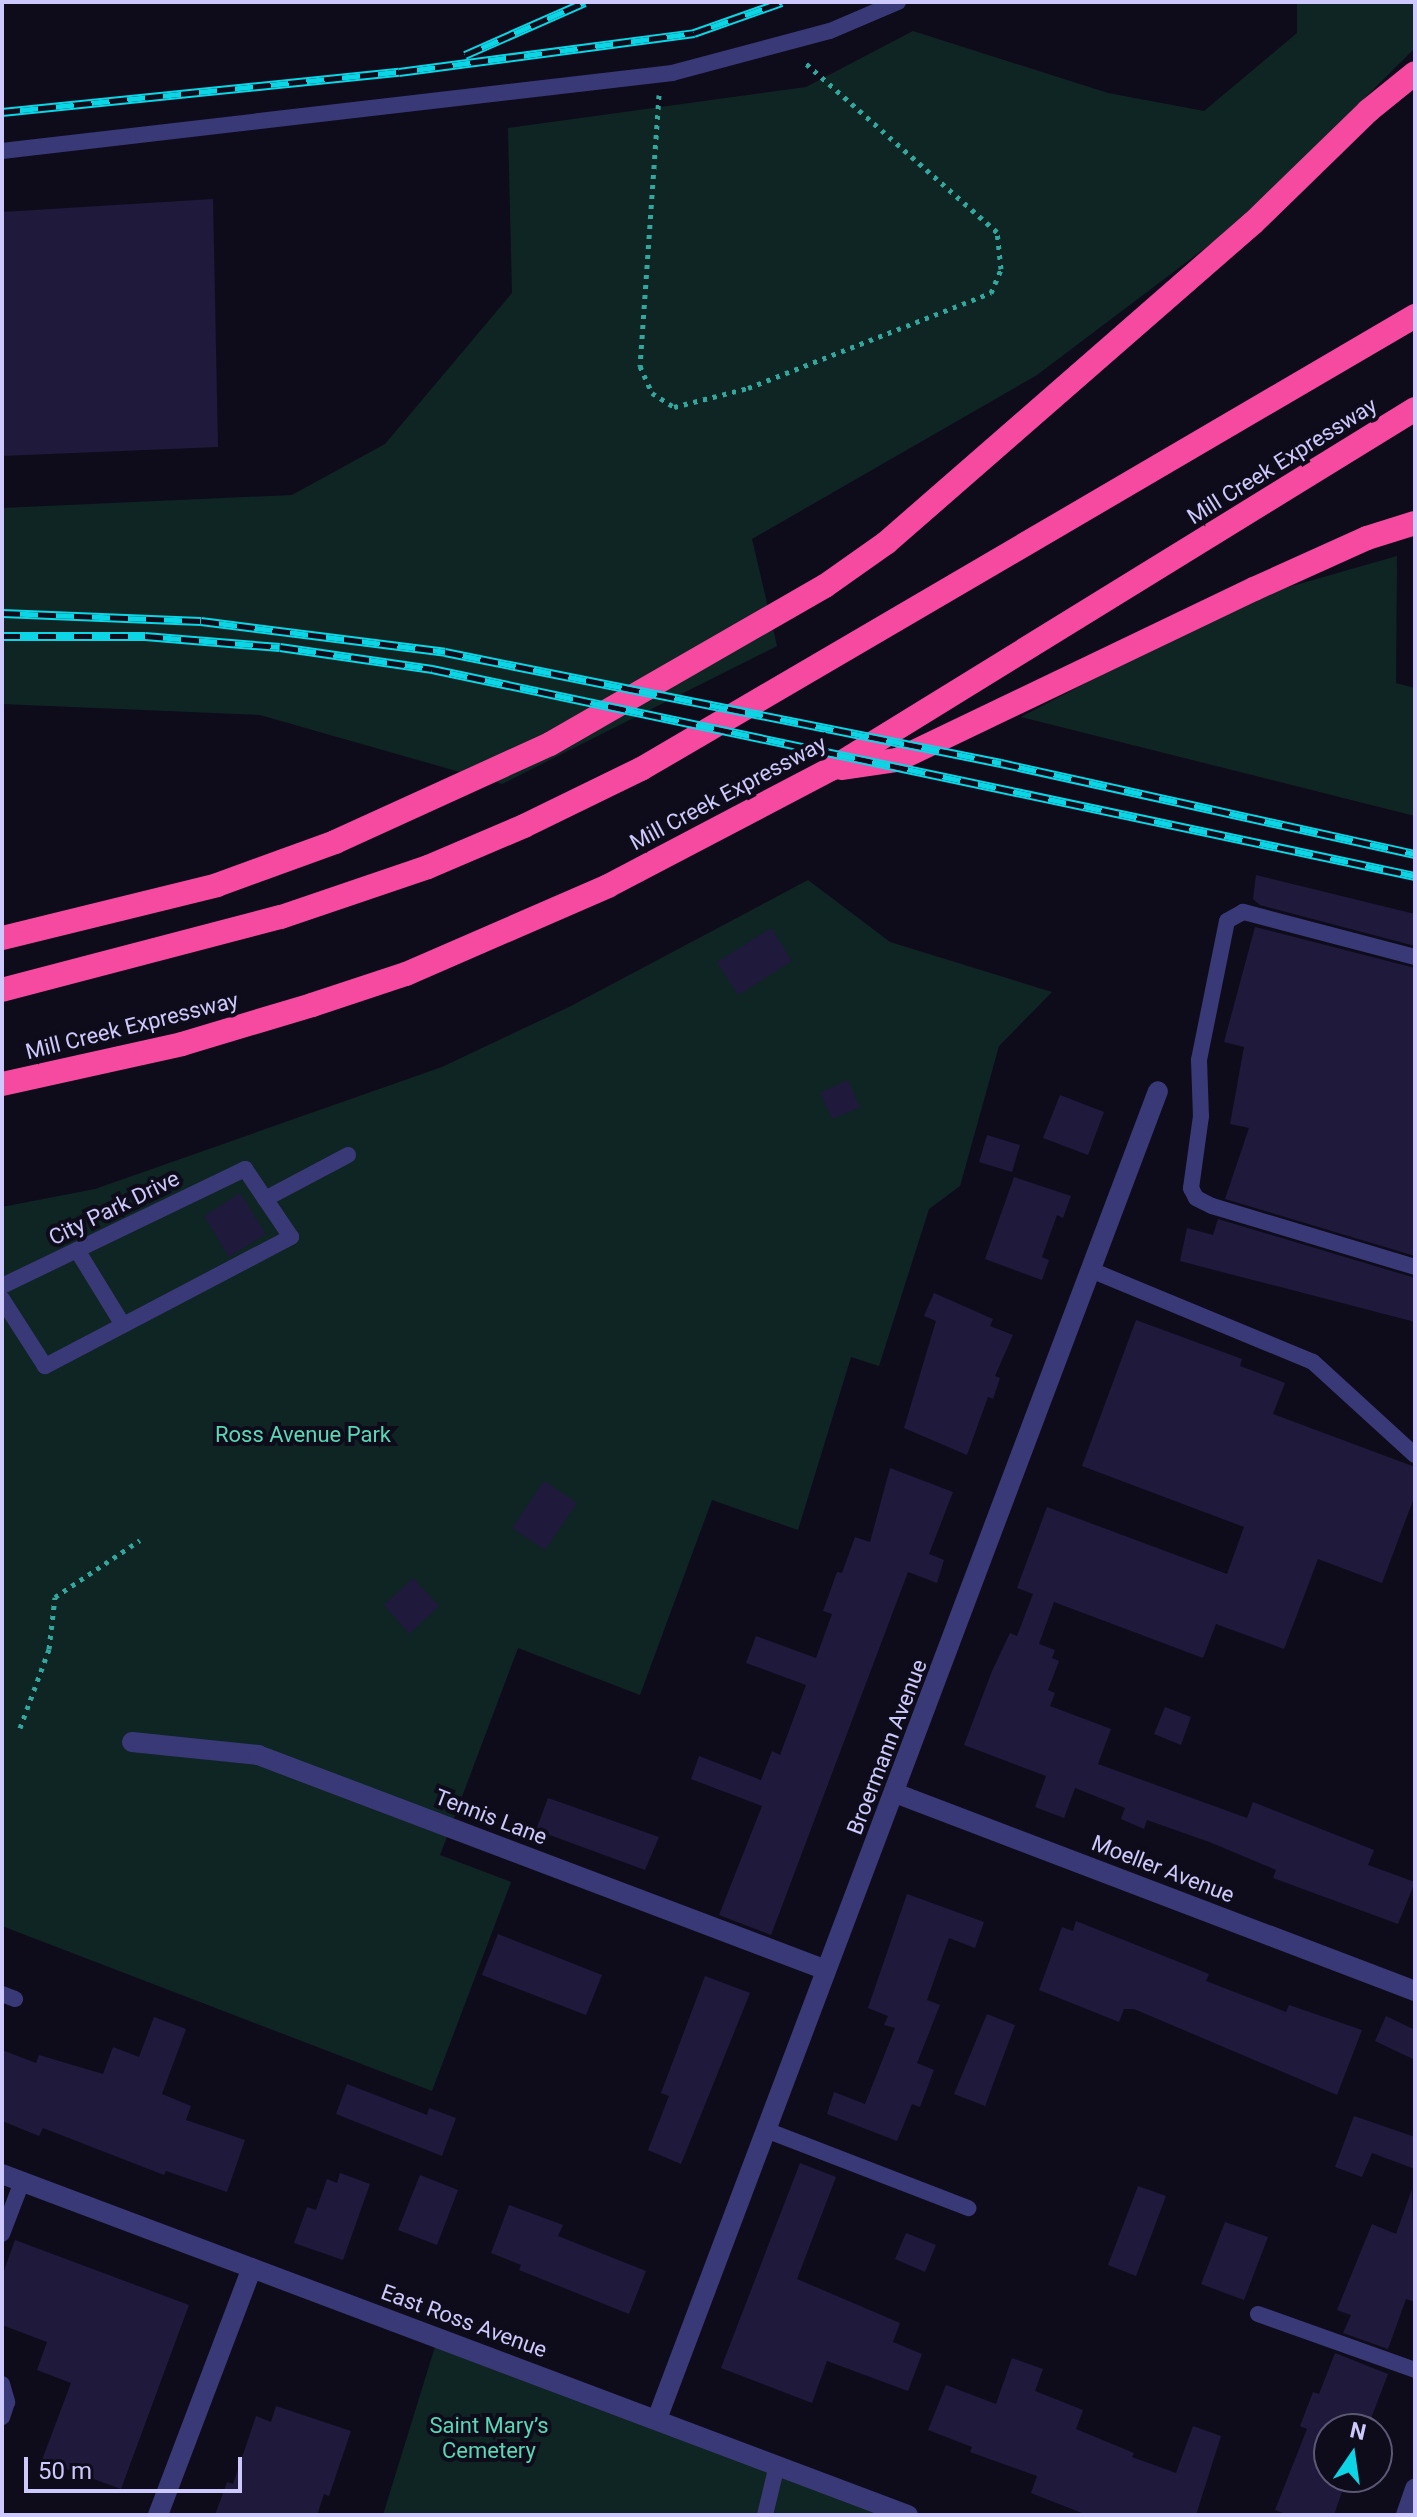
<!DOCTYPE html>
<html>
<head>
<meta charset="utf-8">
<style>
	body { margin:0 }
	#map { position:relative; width:1417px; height:2517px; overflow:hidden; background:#0e0c1b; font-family:Roboto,sans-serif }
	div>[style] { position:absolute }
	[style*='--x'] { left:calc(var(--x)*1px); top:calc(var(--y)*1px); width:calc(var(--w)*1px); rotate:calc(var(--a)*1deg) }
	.green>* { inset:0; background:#0f2524 }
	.building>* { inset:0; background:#1f193b }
	.path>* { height:5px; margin-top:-2.5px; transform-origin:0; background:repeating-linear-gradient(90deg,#32a79d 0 4px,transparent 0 10px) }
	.service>* { height:16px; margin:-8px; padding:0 8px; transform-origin:8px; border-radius:8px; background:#3a3978 }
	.minor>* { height:20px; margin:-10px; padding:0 10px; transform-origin:10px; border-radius:10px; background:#3a3978 }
	.tertiary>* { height:20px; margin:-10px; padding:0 10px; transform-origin:10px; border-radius:10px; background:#3a3978 }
	.motorway>* { height:24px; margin:-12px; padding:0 12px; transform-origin:12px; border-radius:12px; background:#f64aa1 }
	.rail>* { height:9px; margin-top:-4.5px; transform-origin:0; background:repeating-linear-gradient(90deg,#0e0c1b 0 18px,#0cd5e6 0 36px); box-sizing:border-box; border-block:2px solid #0cd5e6 }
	span { translate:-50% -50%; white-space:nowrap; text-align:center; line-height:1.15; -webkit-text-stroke:8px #0e0c1b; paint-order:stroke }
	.street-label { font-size:22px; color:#cec9fc }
	.park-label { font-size:22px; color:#5ad7b5 }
	.frame { position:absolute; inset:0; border:4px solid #cec9fc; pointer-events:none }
	.north { position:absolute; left:1313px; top:2413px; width:80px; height:80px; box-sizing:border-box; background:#0e0c1b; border:2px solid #5b5875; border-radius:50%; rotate:13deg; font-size:22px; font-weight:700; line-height:32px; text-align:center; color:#cec9fc }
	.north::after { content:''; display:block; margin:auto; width:28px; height:36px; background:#0cd5e6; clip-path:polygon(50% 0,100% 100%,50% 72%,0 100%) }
	.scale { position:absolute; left:24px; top:2457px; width:218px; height:36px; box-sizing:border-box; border:4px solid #cec9fc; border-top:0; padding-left:10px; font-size:24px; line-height:28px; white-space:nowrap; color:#cec9fc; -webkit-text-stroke:6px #0e0c1b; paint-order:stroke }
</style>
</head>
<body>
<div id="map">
	<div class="green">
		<div style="clip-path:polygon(1297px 2px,1415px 2px,1415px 48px,1241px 221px,1037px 375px,752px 539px,777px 646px,502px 784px,260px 715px,2px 704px,2px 508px,292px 495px,385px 444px,512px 293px,508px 128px,806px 87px,913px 31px,1108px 93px,1204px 111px,1297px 33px)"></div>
		<div style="clip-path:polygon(1397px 556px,1396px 683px,1415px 688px,1415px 816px,1021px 717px,1246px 599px)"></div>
		<div style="clip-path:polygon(808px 880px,890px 942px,1052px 992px,999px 1046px,960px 1186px,929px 1209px,879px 1366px,851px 1357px,798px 1530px,712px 1500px,640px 1695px,518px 1648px,440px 1855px,511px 1882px,432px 2091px,2px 1926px,2px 1207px,95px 1189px,442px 1067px,569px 1007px)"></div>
		<div style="clip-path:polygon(438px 2337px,908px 2515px,383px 2515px)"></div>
	</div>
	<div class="building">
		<div style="clip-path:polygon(213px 199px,218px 447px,2px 456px,2px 212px)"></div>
		<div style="clip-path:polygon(1256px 875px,1415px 914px,1415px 946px,1260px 905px,1253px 899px)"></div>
		<div style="clip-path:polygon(1255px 927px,1415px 968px,1415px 1256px,1225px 1199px,1249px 1128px,1230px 1124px,1244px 1047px,1224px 1042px)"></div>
		<div style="clip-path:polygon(771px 928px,792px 961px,738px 995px,717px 962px)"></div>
		<div style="clip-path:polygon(848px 1080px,860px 1107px,832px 1119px,820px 1093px)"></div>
		<div style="clip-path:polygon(1060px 1095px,1104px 1112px,1088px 1155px,1043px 1138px)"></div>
		<div style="clip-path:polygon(987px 1135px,1020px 1145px,1012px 1172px,979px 1162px)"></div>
		<div style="clip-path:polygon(1014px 1177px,1071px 1196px,1063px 1218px,1057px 1215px,1042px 1257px,1049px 1260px,1042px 1280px,985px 1259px)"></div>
		<div style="clip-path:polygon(240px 1193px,266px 1234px,229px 1257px,204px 1216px)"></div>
		<div style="clip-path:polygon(1218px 1219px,1415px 1278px,1415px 1322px,1180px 1261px,1187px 1228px,1213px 1235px)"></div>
		<div style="clip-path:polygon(934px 1293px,993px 1319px,990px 1326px,1013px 1335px,995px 1376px,1000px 1378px,993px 1399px,988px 1397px,967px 1455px,904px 1428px,936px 1321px,924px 1316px)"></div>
		<div style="clip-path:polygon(1136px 1320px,1242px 1359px,1240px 1366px,1285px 1383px,1273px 1414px,1415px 1467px,1415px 1495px,1382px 1583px,1318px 1559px,1284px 1649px,1216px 1624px,1203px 1658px,1054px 1602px,1039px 1644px,1055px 1650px,1052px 1658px,1059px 1661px,1048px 1690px,1055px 1693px,1050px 1706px,1111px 1729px,1098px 1764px,1247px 1818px,1253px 1802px,1374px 1850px,1368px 1865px,1415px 1882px,1398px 1924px,1273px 1878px,1276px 1870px,1212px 1843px,1147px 1820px,1144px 1829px,1121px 1819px,1125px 1808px,1075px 1788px,1064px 1818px,1035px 1807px,1046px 1776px,964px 1745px,992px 1671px,1010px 1633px,1017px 1636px,1033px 1594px,1017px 1588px,1047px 1507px,1227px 1574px,1244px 1527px,1082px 1466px)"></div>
		<div style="clip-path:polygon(890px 1468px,953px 1492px,929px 1554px,944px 1560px,937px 1583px,908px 1572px,771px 1935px,719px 1915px,762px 1806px,691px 1779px,699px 1756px,761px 1780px,772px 1751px,780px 1755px,806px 1685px,746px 1663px,756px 1636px,816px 1658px,832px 1614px,823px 1611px,837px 1572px,842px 1573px,855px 1537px,870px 1542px)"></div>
		<div style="clip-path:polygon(544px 1481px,577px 1503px,545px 1550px,512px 1528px)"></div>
		<div style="clip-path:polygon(413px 1578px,439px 1606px,409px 1634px,384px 1605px)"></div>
		<div style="clip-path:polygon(1165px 1707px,1191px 1717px,1181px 1745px,1154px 1734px)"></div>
		<div style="clip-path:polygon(548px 1798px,659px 1837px,645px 1870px,536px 1830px)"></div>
		<div style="clip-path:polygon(907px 1894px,984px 1922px,975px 1948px,949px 1938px,927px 2000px,940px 2005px,917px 2063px,934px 2070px,920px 2107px,912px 2104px,897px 2141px,827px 2114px,834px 2092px,865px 2104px,895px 2028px,884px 2025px,888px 2016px,868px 2008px)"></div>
		<div style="clip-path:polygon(1076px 1921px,1209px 1974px,1206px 1981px,1286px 2012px,1289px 2005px,1362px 2030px,1337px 2095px,1134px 2009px,1124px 2009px,1119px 2022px,1039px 1990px,1062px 1927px,1073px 1931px)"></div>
		<div style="clip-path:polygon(498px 1934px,602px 1975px,586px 2015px,482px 1975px)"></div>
		<div style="clip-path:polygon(705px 1976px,750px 1993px,681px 2164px,648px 2150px,669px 2096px,661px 2093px)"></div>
		<div style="clip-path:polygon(987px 2014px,1015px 2025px,985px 2106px,954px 2094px)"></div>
		<div style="clip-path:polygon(1386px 2016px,1415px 2030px,1415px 2060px,1375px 2041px)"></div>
		<div style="clip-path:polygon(154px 2017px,186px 2029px,162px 2094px,191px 2106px,186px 2120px,245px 2140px,227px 2192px,166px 2171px,164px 2175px,43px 2128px,39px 2136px,2px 2121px,2px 2050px,36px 2063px,39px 2055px,103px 2074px,113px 2047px,139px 2057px)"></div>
		<div style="clip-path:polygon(347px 2084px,427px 2115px,429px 2108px,456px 2118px,442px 2156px,336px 2114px)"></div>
		<div style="clip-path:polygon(1354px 2116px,1415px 2137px,1415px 2169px,1372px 2153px,1362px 2177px,1335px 2167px)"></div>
		<div style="clip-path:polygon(800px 2163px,836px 2177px,797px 2279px,900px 2323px,893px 2342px,922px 2354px,908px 2391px,827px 2361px,812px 2403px,721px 2368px)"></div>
		<div style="clip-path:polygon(340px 2173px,370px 2184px,343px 2260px,294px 2243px,307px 2207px,316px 2210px,327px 2179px,337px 2183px)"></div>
		<div style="clip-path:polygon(420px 2175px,458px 2190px,437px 2245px,398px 2230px)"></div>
		<div style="clip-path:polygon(1138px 2186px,1166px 2196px,1136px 2276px,1108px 2265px)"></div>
		<div style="clip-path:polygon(1412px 2189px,1415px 2302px,1406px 2299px,1388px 2349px,1343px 2333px,1351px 2315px,1337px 2310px,1372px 2224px,1396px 2234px)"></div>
		<div style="clip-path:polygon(509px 2205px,563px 2225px,558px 2236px,646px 2271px,629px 2314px,519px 2270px,521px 2265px,491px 2253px)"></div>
		<div style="clip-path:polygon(1225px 2222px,1268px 2237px,1244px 2300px,1201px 2284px)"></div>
		<div style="clip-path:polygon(906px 2233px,936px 2245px,925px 2272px,895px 2259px)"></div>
		<div style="clip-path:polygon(15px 2240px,189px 2305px,121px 2489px,42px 2460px,71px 2383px,37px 2370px,47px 2342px,2px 2325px,2px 2276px)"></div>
		<div style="clip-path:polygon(1335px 2353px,1388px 2374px,1367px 2429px,1329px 2429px,1329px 2477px,1347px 2477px,1334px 2515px,1288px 2515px,1275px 2510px,1307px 2429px,1300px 2426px,1313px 2392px,1319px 2394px)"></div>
		<div style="clip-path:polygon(1012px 2358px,1043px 2369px,1035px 2391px,1083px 2410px,1076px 2429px,1134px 2453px,1132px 2457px,1176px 2473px,1193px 2426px,1221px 2436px,1196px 2515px,1087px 2515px,1031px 2493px,1037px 2476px,970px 2452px,972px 2447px,928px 2430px,946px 2385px,996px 2404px)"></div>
		<div style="clip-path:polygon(276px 2406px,351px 2431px,329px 2496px,324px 2494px,317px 2515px,215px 2515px,227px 2482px,233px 2484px,256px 2416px,271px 2422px)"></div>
	</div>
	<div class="path">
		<div style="--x:659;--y:95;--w:272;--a:94"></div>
		<div style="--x:640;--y:366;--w:30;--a:66"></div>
		<div style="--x:652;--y:393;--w:26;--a:32"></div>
		<div style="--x:674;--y:407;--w:76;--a:-14.4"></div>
		<div style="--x:748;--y:388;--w:261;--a:-21.4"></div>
		<div style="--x:991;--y:293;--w:26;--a:-67"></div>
		<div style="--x:1001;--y:269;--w:37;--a:-96"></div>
		<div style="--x:997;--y:232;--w:259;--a:-138.6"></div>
		<div style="--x:20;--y:1728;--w:84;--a:-69.8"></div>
		<div style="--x:49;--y:1649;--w:52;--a:-83.4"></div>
		<div style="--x:55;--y:1597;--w:102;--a:-33.8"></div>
	</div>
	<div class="service">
		<div style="--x:2;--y:151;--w:675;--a:-6.64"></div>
		<div style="--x:672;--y:73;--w:163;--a:-14.9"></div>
		<div style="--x:830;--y:31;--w:74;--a:-23.1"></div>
		<div style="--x:1415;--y:957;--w:178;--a:-165.3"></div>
		<div style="--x:1243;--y:912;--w:18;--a:151"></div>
		<div style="--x:1227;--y:921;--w:142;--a:101.4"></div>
		<div style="--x:1199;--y:1060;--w:56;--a:88"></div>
		<div style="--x:1201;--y:1116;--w:73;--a:97.9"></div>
		<div style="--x:1191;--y:1188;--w:11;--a:63"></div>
		<div style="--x:1196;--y:1198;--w:18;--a:27"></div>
		<div style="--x:1212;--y:1206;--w:212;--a:16.7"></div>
		<div style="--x:265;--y:1199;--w:94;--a:-27.9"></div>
		<div style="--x:77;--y:1250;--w:88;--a:58.5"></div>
		<div style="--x:1091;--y:1270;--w:240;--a:22.5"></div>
		<div style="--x:1313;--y:1362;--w:138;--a:42.4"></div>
		<div style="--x:2;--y:1286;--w:270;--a:-25.7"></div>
		<div style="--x:245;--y:1169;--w:82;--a:55.9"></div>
		<div style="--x:291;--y:1237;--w:278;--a:152.3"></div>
		<div style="--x:45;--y:1366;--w:80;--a:-122.7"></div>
		<div style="--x:2;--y:1994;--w:14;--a:21"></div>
		<div style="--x:766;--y:2130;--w:217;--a:21.1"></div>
		<div style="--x:2;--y:2234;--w:56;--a:-69"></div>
		<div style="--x:1258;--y:2314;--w:167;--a:19.6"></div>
		<div style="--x:2;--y:2384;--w:19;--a:74"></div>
		<div style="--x:7;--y:2402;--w:16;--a:108"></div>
		<div style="--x:765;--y:2515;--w:51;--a:-76.5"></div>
	</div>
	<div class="minor">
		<div style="--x:132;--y:1742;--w:127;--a:5.9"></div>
		<div style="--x:258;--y:1755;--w:607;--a:20.73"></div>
		<div style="--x:895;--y:1793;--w:556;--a:20.85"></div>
		<div style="--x:657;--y:2419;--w:1419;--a:-69.33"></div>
		<div style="--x:158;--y:2515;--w:264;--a:-69.2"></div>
		<div style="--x:1406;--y:2515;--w:28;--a:-71"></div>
	</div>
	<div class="tertiary">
		<div style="--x:2;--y:2174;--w:968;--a:20.63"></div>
	</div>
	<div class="motorway">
		<div style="--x:841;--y:768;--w:57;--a:-8.1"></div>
		<div style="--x:897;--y:760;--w:396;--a:-25.6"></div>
		<div style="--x:1254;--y:589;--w:124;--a:-24.3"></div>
		<div style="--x:1367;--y:538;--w:50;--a:-17.4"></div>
		<div style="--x:2;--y:938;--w:221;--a:-13.8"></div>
		<div style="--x:217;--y:885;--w:126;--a:-20"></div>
		<div style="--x:335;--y:842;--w:236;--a:-24.5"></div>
		<div style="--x:550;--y:744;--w:317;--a:-29.9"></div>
		<div style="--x:825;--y:586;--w:75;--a:-35.2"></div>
		<div style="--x:886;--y:543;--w:487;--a:-41.1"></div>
		<div style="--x:1253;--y:223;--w:161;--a:-44.2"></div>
		<div style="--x:1368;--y:111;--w:60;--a:-39"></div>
		<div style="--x:2;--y:990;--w:288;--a:-14.7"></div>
		<div style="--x:281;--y:917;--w:155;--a:-18.8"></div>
		<div style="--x:428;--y:867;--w:104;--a:-23.1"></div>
		<div style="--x:524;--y:826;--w:130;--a:-26"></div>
		<div style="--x:641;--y:769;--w:897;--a:-30.34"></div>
		<div style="--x:2;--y:1084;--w:184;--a:-12.5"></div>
		<div style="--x:182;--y:1044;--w:136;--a:-16.7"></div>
		<div style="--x:312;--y:1005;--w:99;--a:-18.3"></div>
		<div style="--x:406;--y:974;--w:220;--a:-23.5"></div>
		<div style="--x:608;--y:886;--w:252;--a:-27.7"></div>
		<div style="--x:831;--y:769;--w:686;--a:-31.65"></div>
	</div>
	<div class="rail">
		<div style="--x:465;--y:55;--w:131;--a:-23.8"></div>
		<div style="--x:2;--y:112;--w:399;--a:-5.8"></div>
		<div style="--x:399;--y:72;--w:298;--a:-7.5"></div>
		<div style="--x:694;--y:33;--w:93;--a:-19.4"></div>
		<div style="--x:2;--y:613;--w:199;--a:2.3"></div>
		<div style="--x:201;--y:621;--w:246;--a:7.2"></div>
		<div style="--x:445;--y:652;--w:567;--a:11.29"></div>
		<div style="--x:1001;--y:763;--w:424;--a:12.4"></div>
		<div style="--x:2;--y:636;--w:143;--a:0"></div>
		<div style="--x:145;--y:636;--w:135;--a:4.7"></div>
		<div style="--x:280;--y:647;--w:154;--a:8.2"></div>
		<div style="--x:432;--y:669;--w:1005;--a:11.89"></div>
	</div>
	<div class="street-label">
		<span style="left:1282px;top:461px;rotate:-32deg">Mill Creek Expressway</span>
		<span style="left:728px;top:793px;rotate:-28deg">Mill Creek Expressway</span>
		<span style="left:132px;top:1026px;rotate:-14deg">Mill Creek Expressway</span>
		<span style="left:114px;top:1208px;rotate:-26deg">City Park Drive</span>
		<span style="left:887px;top:1747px;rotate:-69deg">Broermann Avenue</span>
		<span style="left:491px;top:1817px;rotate:21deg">Tennis Lane</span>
		<span style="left:1163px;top:1869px;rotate:21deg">Moeller Avenue</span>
		<span style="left:464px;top:2321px;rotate:20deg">East Ross Avenue</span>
	</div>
	<div class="park-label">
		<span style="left:303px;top:1435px">Ross Avenue Park</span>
		<span style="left:489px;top:2438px">Saint Mary’s<br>Cemetery</span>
	</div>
	<div class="frame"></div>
	<div class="north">N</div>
	<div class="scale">50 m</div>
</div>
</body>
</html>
